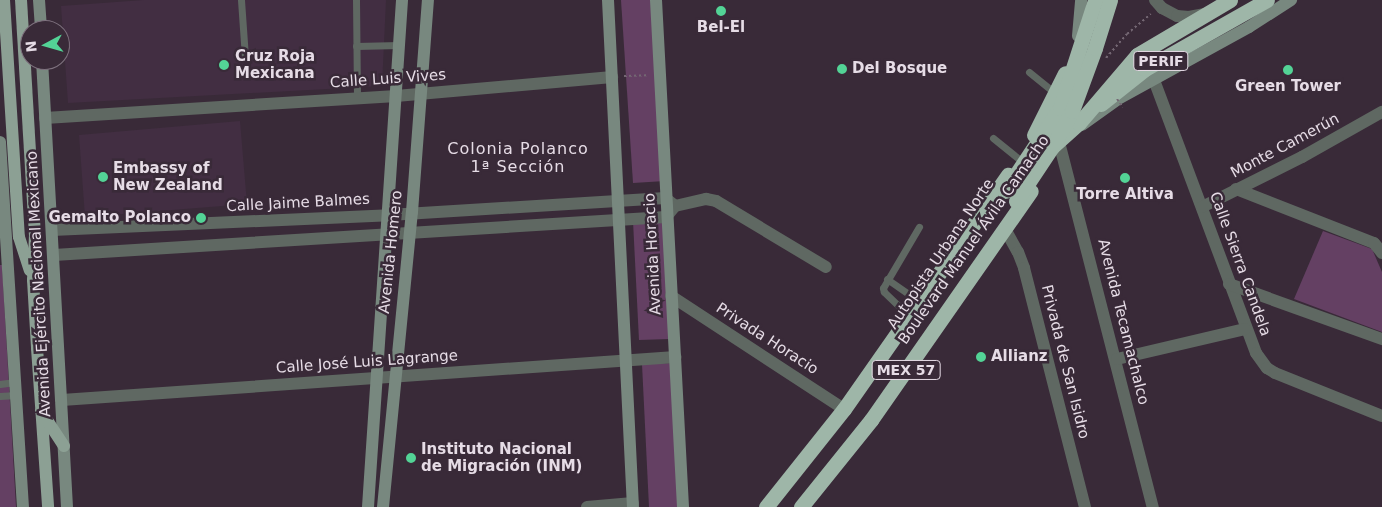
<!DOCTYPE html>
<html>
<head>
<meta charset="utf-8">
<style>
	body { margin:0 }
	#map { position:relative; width:1382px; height:507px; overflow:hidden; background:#392a38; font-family:"DejaVu Sans",sans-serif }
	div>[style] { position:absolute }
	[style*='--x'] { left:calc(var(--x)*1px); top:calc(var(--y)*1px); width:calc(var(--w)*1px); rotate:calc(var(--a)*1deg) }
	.built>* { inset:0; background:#422e42 }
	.green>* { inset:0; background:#644063 }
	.path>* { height:2px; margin-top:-1px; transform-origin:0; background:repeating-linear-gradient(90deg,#746773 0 2.5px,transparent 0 5px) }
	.lane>* { height:7px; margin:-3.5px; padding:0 3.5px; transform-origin:3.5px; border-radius:3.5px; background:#5f6862 }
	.street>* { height:12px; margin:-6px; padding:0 6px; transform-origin:6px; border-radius:6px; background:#5f6862 }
	.secondary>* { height:12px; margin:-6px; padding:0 6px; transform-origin:6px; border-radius:6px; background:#78887f }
	.primary>* { height:12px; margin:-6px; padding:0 6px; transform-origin:6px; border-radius:6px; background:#8ca094 }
	.highway>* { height:15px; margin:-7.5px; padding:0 7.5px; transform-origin:7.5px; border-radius:7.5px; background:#9eb6a8 }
	.path-bridge>* { height:2px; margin-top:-1px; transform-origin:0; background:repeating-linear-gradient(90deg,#746773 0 2.5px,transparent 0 5px) }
	.highway-bridge>* { height:15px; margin:-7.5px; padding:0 7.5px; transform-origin:7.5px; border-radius:7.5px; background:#9eb6a8 }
	.dots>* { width:14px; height:14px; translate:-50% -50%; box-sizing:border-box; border:2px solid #392a38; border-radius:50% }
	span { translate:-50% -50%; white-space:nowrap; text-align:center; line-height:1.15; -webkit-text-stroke:5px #392a38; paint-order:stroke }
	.shield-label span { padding:1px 4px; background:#392a38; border:1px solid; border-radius:4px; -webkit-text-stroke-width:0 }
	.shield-label { font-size:14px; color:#e6dce6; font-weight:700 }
	.poi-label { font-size:15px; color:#e6dce6; font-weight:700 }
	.left { translate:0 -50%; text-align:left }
	.right { translate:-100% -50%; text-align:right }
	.street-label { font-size:15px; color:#e6dce6 }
	.neighbourhood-label { font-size:16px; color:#e6dce6; letter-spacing:1px }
	.north { position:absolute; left:20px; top:20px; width:50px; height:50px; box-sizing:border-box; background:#392a38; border:1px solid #7e717e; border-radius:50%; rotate:264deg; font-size:14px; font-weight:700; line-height:20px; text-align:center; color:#e6dce6 }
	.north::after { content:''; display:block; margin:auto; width:18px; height:22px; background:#53d396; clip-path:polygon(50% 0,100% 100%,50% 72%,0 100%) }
</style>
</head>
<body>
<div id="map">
	<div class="built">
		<div style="clip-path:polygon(144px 0,386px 0,382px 86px,68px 103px,61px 6px)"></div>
		<div style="clip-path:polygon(240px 121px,247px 204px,85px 217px,79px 135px)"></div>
	</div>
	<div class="green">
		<div style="clip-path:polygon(621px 0,652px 0,665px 181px,633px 183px)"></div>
		<div style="clip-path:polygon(663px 219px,669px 339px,639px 340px,633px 221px)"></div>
		<div style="clip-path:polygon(1323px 231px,1372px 249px,1382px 272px,1382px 332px,1294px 299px)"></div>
		<div style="clip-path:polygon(0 265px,2px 265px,16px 507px,0 507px)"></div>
		<div style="clip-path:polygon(675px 363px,681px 507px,649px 507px,642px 364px)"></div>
	</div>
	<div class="path">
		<div style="--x:1106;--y:58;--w:32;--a:-49"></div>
		<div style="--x:1127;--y:34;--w:31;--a:-40"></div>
		<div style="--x:624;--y:76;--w:23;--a:-2"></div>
	</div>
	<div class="lane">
		<div style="--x:241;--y:0;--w:57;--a:86"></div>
		<div style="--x:356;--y:0;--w:98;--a:89.4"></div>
		<div style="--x:356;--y:46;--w:43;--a:-1.3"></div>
		<div style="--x:1029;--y:72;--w:35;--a:39"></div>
		<div style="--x:993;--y:138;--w:33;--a:39"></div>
		<div style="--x:887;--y:279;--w:40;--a:34.9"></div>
		<div style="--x:909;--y:316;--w:35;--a:-136"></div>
		<div style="--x:884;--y:292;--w:4;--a:-104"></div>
		<div style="--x:883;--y:288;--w:71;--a:-59.5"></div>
		<div style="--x:0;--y:384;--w:15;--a:-8"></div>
		<div style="--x:0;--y:396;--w:16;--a:-4"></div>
	</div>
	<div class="street">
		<div style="--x:1155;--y:0;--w:11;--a:49"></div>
		<div style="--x:1162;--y:8;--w:17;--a:28"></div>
		<div style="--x:1177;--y:16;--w:12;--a:5"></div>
		<div style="--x:1189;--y:17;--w:15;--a:-11"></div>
		<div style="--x:1154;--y:80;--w:291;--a:69.5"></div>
		<div style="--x:1256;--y:353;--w:19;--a:54"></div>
		<div style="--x:1267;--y:368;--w:9;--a:32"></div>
		<div style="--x:1275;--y:373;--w:115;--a:21.9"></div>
		<div style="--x:45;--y:118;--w:352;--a:-3.6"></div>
		<div style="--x:396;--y:96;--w:217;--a:-5"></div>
		<div style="--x:1060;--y:146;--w:373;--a:75.6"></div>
		<div style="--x:1236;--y:189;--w:148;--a:21.4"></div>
		<div style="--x:1374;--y:243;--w:13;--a:51"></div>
		<div style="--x:1202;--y:207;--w:112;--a:-26.6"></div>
		<div style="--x:1302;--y:157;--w:92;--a:-29.4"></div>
		<div style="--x:1005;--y:229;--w:26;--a:61"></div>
		<div style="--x:1018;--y:252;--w:17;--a:69"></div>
		<div style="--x:1024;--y:268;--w:247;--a:75.7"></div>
		<div style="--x:52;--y:230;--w:337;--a:-2.5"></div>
		<div style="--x:389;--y:215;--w:277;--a:-3.5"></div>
		<div style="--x:665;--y:198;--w:11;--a:38"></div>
		<div style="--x:54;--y:255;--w:613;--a:-3.55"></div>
		<div style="--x:666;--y:217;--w:14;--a:-51"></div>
		<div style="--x:675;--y:206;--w:32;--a:-13"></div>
		<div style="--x:706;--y:199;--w:10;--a:11"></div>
		<div style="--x:716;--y:201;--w:128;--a:31"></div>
		<div style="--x:1229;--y:284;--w:163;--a:19.8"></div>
		<div style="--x:671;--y:296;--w:207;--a:33.2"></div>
		<div style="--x:1117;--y:359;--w:131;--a:-13.2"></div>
		<div style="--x:62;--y:400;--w:615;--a:-4.01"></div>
		<div style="--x:587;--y:507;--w:46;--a:-5"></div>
	</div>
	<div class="secondary">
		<div style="--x:39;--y:0;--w:30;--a:86"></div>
		<div style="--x:608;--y:0;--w:508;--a:87.18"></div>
		<div style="--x:656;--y:0;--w:508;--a:86.95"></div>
		<div style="--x:1078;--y:36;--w:36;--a:-85"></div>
		<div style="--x:42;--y:60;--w:448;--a:86.8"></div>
		<div style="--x:1082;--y:125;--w:44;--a:-35.8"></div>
		<div style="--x:1118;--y:99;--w:149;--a:-28.8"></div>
		<div style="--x:1249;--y:27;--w:50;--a:-32.7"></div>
		<div style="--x:0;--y:142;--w:366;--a:86.4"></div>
		<div style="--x:368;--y:507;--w:508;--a:-86.16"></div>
		<div style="--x:383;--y:507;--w:296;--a:-84.4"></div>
		<div style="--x:412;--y:212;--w:213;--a:-85.7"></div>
	</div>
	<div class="primary">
		<div style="--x:4;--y:0;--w:237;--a:86.4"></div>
		<div style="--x:19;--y:237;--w:35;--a:72"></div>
		<div style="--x:21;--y:0;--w:235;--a:86.6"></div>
		<div style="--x:35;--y:235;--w:45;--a:92.5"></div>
		<div style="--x:33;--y:280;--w:68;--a:86.6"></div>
		<div style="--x:37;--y:348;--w:159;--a:86"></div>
		<div style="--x:41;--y:411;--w:42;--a:56.7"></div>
	</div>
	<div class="highway">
		<div style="--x:1101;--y:104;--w:56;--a:-38.5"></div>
		<div style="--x:1145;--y:69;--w:140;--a:-29.5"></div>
		<div style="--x:1034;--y:135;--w:69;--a:-63.4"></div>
		<div style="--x:766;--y:507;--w:125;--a:-51.5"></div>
		<div style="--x:844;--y:409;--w:286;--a:-55"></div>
		<div style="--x:801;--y:507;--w:112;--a:-51.2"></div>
		<div style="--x:871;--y:420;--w:279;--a:-55.1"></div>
	</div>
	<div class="path-bridge">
		<div style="--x:1117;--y:99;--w:10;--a:53"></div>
	</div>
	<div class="highway-bridge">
		<div style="--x:1052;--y:147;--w:36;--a:-42"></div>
		<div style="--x:1079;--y:123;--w:89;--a:-49.5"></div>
		<div style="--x:1137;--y:55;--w:108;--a:-30.6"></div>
		<div style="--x:1005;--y:191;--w:100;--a:-56.5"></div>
		<div style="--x:1060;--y:108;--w:114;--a:-72"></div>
		<div style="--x:1016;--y:201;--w:65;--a:-56.3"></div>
		<div style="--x:1052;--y:147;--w:41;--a:-60.9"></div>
		<div style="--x:1072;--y:111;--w:67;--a:-69.9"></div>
		<div style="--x:1095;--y:48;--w:50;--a:-72.6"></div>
	</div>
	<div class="dots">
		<div style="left:721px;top:11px;background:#53d396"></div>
		<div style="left:224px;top:65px;background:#53d396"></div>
		<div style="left:842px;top:69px;background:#53d396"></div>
		<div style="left:1288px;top:70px;background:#53d396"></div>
		<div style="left:103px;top:177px;background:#53d396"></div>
		<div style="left:1125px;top:178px;background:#53d396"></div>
		<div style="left:201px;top:218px;background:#53d396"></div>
		<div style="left:981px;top:357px;background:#53d396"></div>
		<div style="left:411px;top:458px;background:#53d396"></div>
	</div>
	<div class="shield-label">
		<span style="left:1161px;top:61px">PERIF</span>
		<span style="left:906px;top:370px">MEX 57</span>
	</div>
	<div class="poi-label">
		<span style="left:721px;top:28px">Bel-El</span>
		<span class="left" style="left:235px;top:65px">Cruz Roja<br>Mexicana</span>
		<span class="left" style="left:852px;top:69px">Del Bosque</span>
		<span style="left:1288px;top:87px">Green Tower</span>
		<span class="left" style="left:113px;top:177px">Embassy of<br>New Zealand</span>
		<span style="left:1125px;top:195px">Torre Altiva</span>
		<span class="right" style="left:191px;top:218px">Gemalto Polanco</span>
		<span class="left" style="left:991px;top:357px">Allianz</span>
		<span class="left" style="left:421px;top:458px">Instituto Nacional<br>de Migración (INM)</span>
	</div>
	<div class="street-label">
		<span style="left:388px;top:79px;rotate:-4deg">Calle Luis Vives</span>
		<span style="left:1285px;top:146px;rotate:-28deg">Monte Camerún</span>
		<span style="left:298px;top:203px;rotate:-3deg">Calle Jaime Balmes</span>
		<span style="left:974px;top:240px;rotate:-55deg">Boulevard Manuel Ávila Camacho</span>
		<span style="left:391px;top:252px;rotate:-84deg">Avenida Homero</span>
		<span style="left:653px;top:254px;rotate:-93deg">Avenida Horacio</span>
		<span style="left:941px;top:254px;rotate:-56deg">Autopista Urbana Norte</span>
		<span style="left:1240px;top:264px;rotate:70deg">Calle Sierra Candela</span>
		<span style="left:39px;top:284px;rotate:-93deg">Avenida Ejército Nacional Mexicano</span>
		<span style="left:1123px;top:322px;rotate:76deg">Avenida Tecamachalco</span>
		<span style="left:767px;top:339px;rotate:33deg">Privada Horacio</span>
		<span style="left:367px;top:362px;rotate:-4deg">Calle José Luis Lagrange</span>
		<span style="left:1065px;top:362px;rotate:76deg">Privada de San Isidro</span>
	</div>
	<div class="neighbourhood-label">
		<span style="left:518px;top:158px">Colonia Polanco<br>1ª Sección</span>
	</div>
	<div class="north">N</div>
</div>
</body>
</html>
